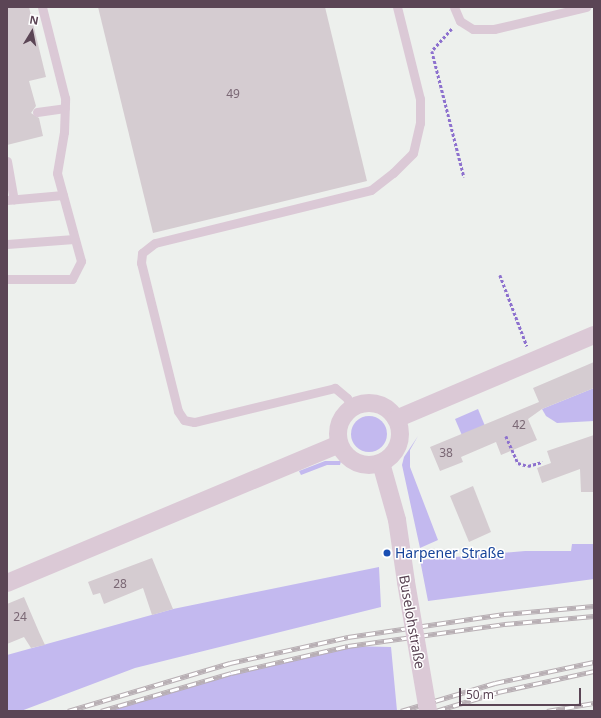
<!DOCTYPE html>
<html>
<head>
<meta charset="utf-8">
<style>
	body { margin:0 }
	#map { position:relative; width:601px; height:718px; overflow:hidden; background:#edf0ed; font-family:"Noto Sans",sans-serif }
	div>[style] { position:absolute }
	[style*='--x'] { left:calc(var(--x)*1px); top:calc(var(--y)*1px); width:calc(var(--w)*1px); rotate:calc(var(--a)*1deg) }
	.green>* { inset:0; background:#c3b9ef }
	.round { border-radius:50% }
	.building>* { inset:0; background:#d5ccd1 }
	.path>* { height:2.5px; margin-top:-1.25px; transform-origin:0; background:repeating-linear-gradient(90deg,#8d71ce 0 3px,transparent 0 5px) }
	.lane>* { height:9px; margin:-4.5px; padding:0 4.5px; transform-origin:4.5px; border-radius:4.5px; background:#dbc9d6 }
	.street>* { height:18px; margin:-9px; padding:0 9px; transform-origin:9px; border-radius:9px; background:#dbc9d6 }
	.street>.ring { margin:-9px; padding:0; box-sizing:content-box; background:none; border:18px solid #dbc9d6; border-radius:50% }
	.rail>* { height:4.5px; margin-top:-2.25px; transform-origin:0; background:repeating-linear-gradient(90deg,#fff 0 9px,#b8afb4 0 18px); box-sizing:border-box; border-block:1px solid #b8afb4 }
	.street-bridge>* { height:18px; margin:-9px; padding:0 9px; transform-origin:9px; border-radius:9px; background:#dbc9d6 }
	.dots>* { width:11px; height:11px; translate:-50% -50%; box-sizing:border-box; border:2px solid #fff; border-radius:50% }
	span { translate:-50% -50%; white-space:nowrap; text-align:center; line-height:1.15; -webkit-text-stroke:3px #fff; paint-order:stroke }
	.number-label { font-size:12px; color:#7a6774 }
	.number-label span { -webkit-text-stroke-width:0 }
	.transit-label { font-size:14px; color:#164399 }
	.left { translate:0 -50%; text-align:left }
	.street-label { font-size:14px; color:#5b4555 }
	.frame { position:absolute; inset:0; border:8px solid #5b4555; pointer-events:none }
	.north { position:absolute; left:12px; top:12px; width:40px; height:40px; -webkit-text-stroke:3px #fff; paint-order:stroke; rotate:10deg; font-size:11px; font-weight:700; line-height:16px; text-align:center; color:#5b4555 }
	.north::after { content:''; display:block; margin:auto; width:14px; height:18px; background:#5b4555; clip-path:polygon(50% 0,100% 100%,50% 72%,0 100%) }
	.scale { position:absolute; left:459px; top:688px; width:122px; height:18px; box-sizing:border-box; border:2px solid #5b4555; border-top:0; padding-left:5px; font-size:12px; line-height:14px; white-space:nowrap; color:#5b4555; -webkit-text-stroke:3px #fff; paint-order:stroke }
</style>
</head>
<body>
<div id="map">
	<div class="green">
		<div style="clip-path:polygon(594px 388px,594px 421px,557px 423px,546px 416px,542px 409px)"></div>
		<div style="clip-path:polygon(478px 409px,485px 426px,464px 440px,455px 419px)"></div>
		<div class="round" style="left:351px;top:416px;width:36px;height:36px"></div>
		<div style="clip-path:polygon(418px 436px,410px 450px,410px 467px,438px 540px,420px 548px,402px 465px,404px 457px)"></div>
		<div style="clip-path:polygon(325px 461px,341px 461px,340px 465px,327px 465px,301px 475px,299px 471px)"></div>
		<div style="clip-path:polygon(572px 544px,594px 544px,594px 579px,428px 601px,420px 560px,525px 551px,571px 551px)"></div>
		<div style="clip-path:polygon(379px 567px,381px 607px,135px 668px,21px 711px,7px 711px,7px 655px,173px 609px)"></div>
		<div style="clip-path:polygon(348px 646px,391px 647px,397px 711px,101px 711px,231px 673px)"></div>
	</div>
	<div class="building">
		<div style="clip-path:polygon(7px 7px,29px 7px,46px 77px,29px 81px,36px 106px,31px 113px,39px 118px,43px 136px,7px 145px)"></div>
		<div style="clip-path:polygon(98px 7px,325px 7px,367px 181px,153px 233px)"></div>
		<div style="clip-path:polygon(594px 362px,594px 388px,542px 409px,528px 419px,537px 440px,501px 455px,496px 442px,461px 457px,463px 462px,440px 471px,430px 447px,539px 402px,533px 388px)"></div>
		<div style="clip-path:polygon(594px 435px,594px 492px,581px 492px,580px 469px,542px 483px,537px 468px,551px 463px,547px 451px)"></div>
		<div style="clip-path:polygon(473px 486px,491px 532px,469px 542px,450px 496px)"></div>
		<div style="clip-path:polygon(152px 558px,173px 609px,152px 615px,143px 588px,104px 604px,100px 593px,93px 595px,88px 582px)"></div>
		<div style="clip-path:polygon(24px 597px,39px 632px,45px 645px,31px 648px,24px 637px,7px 644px,7px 604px)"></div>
	</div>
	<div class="path">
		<div style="--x:452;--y:29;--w:30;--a:132"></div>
		<div style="--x:432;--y:51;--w:130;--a:75.7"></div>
		<div style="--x:500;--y:275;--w:76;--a:69.2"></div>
		<div style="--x:506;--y:436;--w:30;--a:66"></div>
		<div style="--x:518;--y:463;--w:10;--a:17"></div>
		<div style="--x:528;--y:466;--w:15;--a:-16"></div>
	</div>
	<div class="lane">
		<div style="--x:454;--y:7;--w:15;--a:67"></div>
		<div style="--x:460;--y:21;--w:15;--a:32"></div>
		<div style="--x:473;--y:29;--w:21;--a:0"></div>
		<div style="--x:494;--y:29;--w:95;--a:-13.4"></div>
		<div style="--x:37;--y:112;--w:28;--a:-8"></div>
		<div style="--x:7;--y:161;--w:39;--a:80"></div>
		<div style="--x:7;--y:200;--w:56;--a:-5.1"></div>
		<div style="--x:7;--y:244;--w:67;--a:-4.3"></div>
		<div style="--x:7;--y:279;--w:65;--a:0"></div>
		<div style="--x:72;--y:279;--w:20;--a:-63"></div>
		<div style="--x:81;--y:261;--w:91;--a:-105.3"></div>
		<div style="--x:57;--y:173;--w:42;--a:-80.3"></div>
		<div style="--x:64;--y:132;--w:34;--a:-88"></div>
		<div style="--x:65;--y:98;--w:94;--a:-104.2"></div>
		<div style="--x:352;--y:408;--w:11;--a:-117"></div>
		<div style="--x:347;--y:398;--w:16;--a:-140"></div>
		<div style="--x:335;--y:388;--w:145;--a:166.4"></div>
		<div style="--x:194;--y:422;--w:10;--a:-169"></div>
		<div style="--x:184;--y:420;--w:11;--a:-124"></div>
		<div style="--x:178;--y:411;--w:153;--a:-104"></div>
		<div style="--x:141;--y:263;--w:10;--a:-84"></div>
		<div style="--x:142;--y:253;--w:16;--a:-38"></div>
		<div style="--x:155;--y:243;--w:222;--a:-13.8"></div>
		<div style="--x:371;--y:190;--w:28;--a:-38"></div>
		<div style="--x:393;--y:173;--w:28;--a:-45"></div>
		<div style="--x:413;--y:153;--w:31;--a:-77"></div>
		<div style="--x:420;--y:123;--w:24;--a:-90"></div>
		<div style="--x:420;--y:99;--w:95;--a:-104"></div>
	</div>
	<div class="street">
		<div class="ring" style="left:338px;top:403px;width:44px;height:44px"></div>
		<div style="--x:396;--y:419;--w:215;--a:-23"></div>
		<div style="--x:381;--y:463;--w:59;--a:74.3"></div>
		<div style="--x:397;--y:520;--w:63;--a:81.7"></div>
		<div style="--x:7;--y:583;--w:360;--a:-22.7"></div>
	</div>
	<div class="rail">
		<div style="--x:68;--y:711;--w:169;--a:-16.5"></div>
		<div style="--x:230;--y:663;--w:121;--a:-12.4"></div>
		<div style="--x:348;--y:637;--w:158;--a:-8.4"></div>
		<div style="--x:504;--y:614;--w:90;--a:-5.1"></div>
		<div style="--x:101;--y:711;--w:135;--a:-16.3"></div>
		<div style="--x:231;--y:673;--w:120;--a:-13"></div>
		<div style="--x:348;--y:646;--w:159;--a:-8"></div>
		<div style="--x:505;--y:624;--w:89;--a:-5.1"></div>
		<div style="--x:401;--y:711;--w:98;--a:-16.6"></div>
		<div style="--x:495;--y:683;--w:101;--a:-12"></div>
		<div style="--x:436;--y:711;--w:65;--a:-17"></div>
		<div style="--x:498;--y:692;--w:98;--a:-12.3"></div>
		<div style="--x:547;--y:711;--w:48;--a:-9.7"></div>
	</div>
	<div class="street-bridge">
		<div style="--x:406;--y:582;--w:131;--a:80.3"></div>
	</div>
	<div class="dots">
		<div style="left:387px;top:553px;background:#1a4fb4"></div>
	</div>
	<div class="number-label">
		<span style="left:233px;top:94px">49</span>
		<span style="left:519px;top:425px">42</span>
		<span style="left:446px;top:453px">38</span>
		<span style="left:120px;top:584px">28</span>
		<span style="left:20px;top:617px">24</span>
	</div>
	<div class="transit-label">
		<span class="left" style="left:395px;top:553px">Harpener Straße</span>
	</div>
	<div class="street-label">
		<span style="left:412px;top:622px;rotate:80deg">Buselohstraße</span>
	</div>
	<div class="frame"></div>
	<div class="north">N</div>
	<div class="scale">50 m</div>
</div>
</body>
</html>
